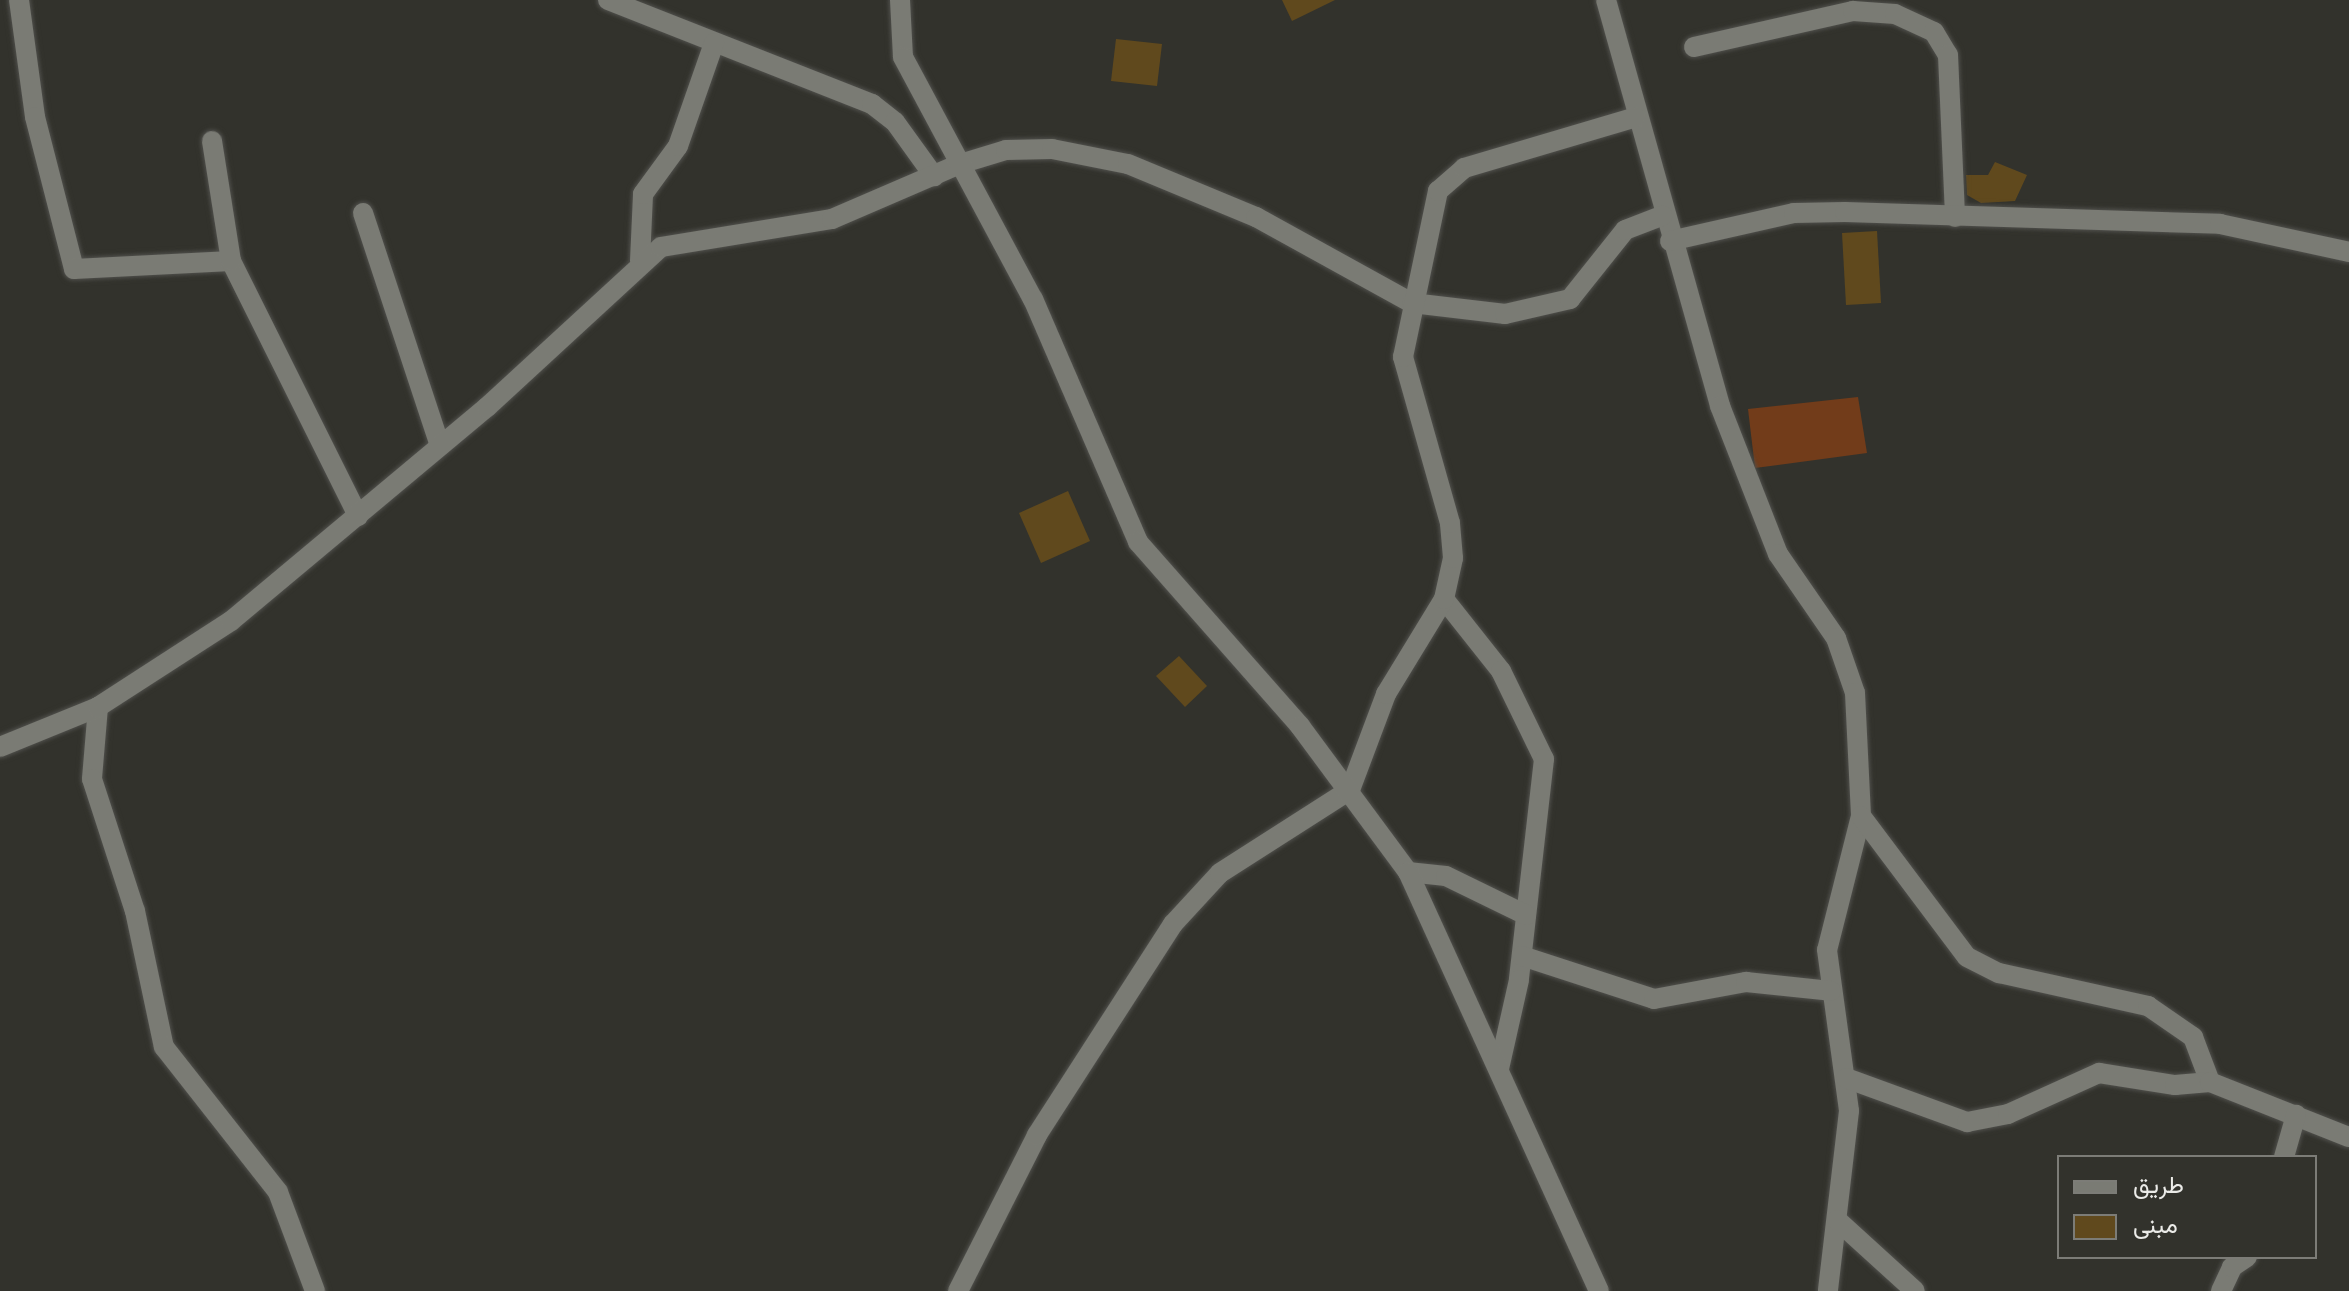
<!DOCTYPE html>
<html>
<head>
<meta charset="utf-8">
<style>
	body { margin:0 }
	#map { position:relative; width:2349px; height:1291px; overflow:hidden; background:#32322c; font-family:"Public Sans",Vazirmatn,sans-serif }
	div>[style] { position:absolute }
	[style*='--x'] { left:calc(var(--x)*1px); top:calc(var(--y)*1px); width:calc(var(--w)*1px); rotate:calc(var(--a)*1deg) }
	.green>* { inset:0; background:#723c1a }
	.building>* { inset:0; background:#60491d }
	.roads { filter:drop-shadow(0 0 2px #50504c) drop-shadow(0 0 2px #50504c) }
	.street>* { height:20px; margin:-10px; padding:0 10px; transform-origin:10px; border-radius:10px; background:#7a7b74 }
	.secondary>* { height:20px; margin:-10px; padding:0 10px; transform-origin:10px; border-radius:10px; background:#7a7b74 }
	span { translate:-50% -50%; white-space:nowrap; text-align:center; line-height:1.15; -webkit-text-stroke:6px #32322c; paint-order:stroke }
	.legend { position:absolute; left:2057px; top:1155px; width:260px; height:104px; box-sizing:border-box; background:#32322c; border:2px solid #7c7c77; margin:0; padding:10px 14px; list-style:none; font-size:24px; color:#ebebe8 }
	.legend li { display:flex; align-items:center; gap:16px; height:40px }
	.legend b { width:40px; border:2px solid #7c7c77 }
</style>
</head>
<body>
<div id="map">
	<div class="green">
		<div style="clip-path:polygon(1858px 397px,1867px 453px,1755px 468px,1748px 409px)"></div>
	</div>
	<div class="building">
		<div style="clip-path:polygon(1282px 0,1335px 0,1292px 21px)"></div>
		<div style="clip-path:polygon(1116px 39px,1162px 44px,1157px 86px,1111px 81px)"></div>
		<div style="clip-path:polygon(1995px 162px,2027px 175px,2015px 201px,1981px 203px,1967px 195px,1966px 175px,1988px 175px)"></div>
		<div style="clip-path:polygon(1877px 231px,1881px 303px,1846px 305px,1842px 233px)"></div>
		<div style="clip-path:polygon(1068px 491px,1090px 541px,1041px 563px,1019px 513px)"></div>
		<div style="clip-path:polygon(1179px 656px,1207px 686px,1185px 707px,1156px 676px)"></div>
	</div>
	<div class="roads">
		<div class="street">
			<div style="--x:19;--y:0;--w:118;--a:82.2"></div>
			<div style="--x:35;--y:117;--w:157;--a:75.6"></div>
			<div style="--x:74;--y:269;--w:157;--a:-2.9"></div>
			<div style="--x:231;--y:261;--w:285;--a:63.5"></div>
			<div style="--x:608;--y:0;--w:284;--a:21.5"></div>
			<div style="--x:872;--y:104;--w:29;--a:38"></div>
			<div style="--x:895;--y:122;--w:67;--a:54.2"></div>
			<div style="--x:1606;--y:0;--w:422;--a:74.3"></div>
			<div style="--x:1720;--y:406;--w:159;--a:68.6"></div>
			<div style="--x:1778;--y:554;--w:102;--a:55.4"></div>
			<div style="--x:1836;--y:638;--w:58;--a:70.9"></div>
			<div style="--x:1855;--y:693;--w:123;--a:87.2"></div>
			<div style="--x:1861;--y:816;--w:138;--a:104.2"></div>
			<div style="--x:1827;--y:950;--w:162;--a:82.2"></div>
			<div style="--x:1849;--y:1111;--w:181;--a:96.7"></div>
			<div style="--x:1694;--y:47;--w:163;--a:-12.8"></div>
			<div style="--x:1853;--y:11;--w:42;--a:4.1"></div>
			<div style="--x:1895;--y:14;--w:43;--a:24.8"></div>
			<div style="--x:1934;--y:32;--w:27;--a:59"></div>
			<div style="--x:1948;--y:55;--w:162;--a:87.5"></div>
			<div style="--x:212;--y:141;--w:121;--a:81"></div>
			<div style="--x:363;--y:213;--w:245;--a:71.7"></div>
			<div style="--x:1670;--y:241;--w:127;--a:-12.7"></div>
			<div style="--x:1794;--y:213;--w:51;--a:-1.1"></div>
			<div style="--x:1845;--y:212;--w:375;--a:1.8"></div>
			<div style="--x:2220;--y:224;--w:132;--a:12.2"></div>
			<div style="--x:640;--y:261;--w:67;--a:-87.4"></div>
			<div style="--x:643;--y:194;--w:59;--a:-53.9"></div>
			<div style="--x:678;--y:146;--w:109;--a:-70.7"></div>
			<div style="--x:1444;--y:599;--w:92;--a:51.6"></div>
			<div style="--x:1501;--y:671;--w:98;--a:64"></div>
			<div style="--x:1544;--y:759;--w:222;--a:96.5"></div>
			<div style="--x:1519;--y:980;--w:91;--a:102.7"></div>
			<div style="--x:98;--y:707;--w:72;--a:94.8"></div>
			<div style="--x:92;--y:779;--w:139;--a:72"></div>
			<div style="--x:135;--y:911;--w:139;--a:78"></div>
			<div style="--x:164;--y:1047;--w:184;--a:51.8"></div>
			<div style="--x:278;--y:1192;--w:106;--a:69.5"></div>
			<div style="--x:0;--y:747;--w:106;--a:-22.2"></div>
			<div style="--x:98;--y:707;--w:158;--a:-32.9"></div>
			<div style="--x:231;--y:621;--w:334;--a:-39.9"></div>
			<div style="--x:487;--y:407;--w:236;--a:-42.6"></div>
			<div style="--x:661;--y:247;--w:173;--a:-9.3"></div>
			<div style="--x:832;--y:219;--w:139;--a:-23.3"></div>
			<div style="--x:960;--y:164;--w:48;--a:-16.9"></div>
			<div style="--x:1006;--y:150;--w:46;--a:-1.2"></div>
			<div style="--x:1052;--y:149;--w:77;--a:11.2"></div>
			<div style="--x:1128;--y:164;--w:139;--a:22.5"></div>
			<div style="--x:1256;--y:217;--w:178;--a:28.9"></div>
			<div style="--x:1412;--y:303;--w:94;--a:6.7"></div>
			<div style="--x:1505;--y:314;--w:67;--a:-13"></div>
			<div style="--x:1570;--y:299;--w:88;--a:-51.4"></div>
			<div style="--x:1625;--y:230;--w:40;--a:-21"></div>
			<div style="--x:1861;--y:816;--w:176;--a:53.1"></div>
			<div style="--x:1967;--y:957;--w:36;--a:27"></div>
			<div style="--x:1999;--y:973;--w:153;--a:12.5"></div>
			<div style="--x:2148;--y:1006;--w:55;--a:34.6"></div>
			<div style="--x:2193;--y:1037;--w:48;--a:69.3"></div>
			<div style="--x:1408;--y:872;--w:38;--a:6"></div>
			<div style="--x:1446;--y:876;--w:89;--a:26"></div>
			<div style="--x:1522;--y:956;--w:139;--a:18"></div>
			<div style="--x:1654;--y:999;--w:94;--a:-10.5"></div>
			<div style="--x:1746;--y:982;--w:85;--a:6"></div>
			<div style="--x:1846;--y:1078;--w:129;--a:20"></div>
			<div style="--x:1967;--y:1122;--w:42;--a:-11"></div>
			<div style="--x:2008;--y:1114;--w:100;--a:-24.3"></div>
			<div style="--x:2099;--y:1073;--w:77;--a:9"></div>
			<div style="--x:2175;--y:1085;--w:35;--a:-5"></div>
			<div style="--x:2210;--y:1082;--w:149;--a:21.6"></div>
			<div style="--x:2284;--y:1157;--w:44;--a:-74.1"></div>
			<div style="--x:1837;--y:1220;--w:105;--a:42.3"></div>
			<div style="--x:958;--y:1291;--w:175;--a:-63.1"></div>
			<div style="--x:1037;--y:1135;--w:251;--a:-57.2"></div>
			<div style="--x:1173;--y:924;--w:69;--a:-47.3"></div>
			<div style="--x:1220;--y:873;--w:154;--a:-32.6"></div>
			<div style="--x:1350;--y:790;--w:103;--a:-69.4"></div>
			<div style="--x:1386;--y:694;--w:111;--a:-58.6"></div>
			<div style="--x:1444;--y:599;--w:42;--a:-77.6"></div>
			<div style="--x:1453;--y:558;--w:35;--a:-95"></div>
			<div style="--x:1450;--y:523;--w:173;--a:-105.8"></div>
			<div style="--x:1403;--y:357;--w:170;--a:-78.1"></div>
			<div style="--x:1438;--y:191;--w:35;--a:-41"></div>
			<div style="--x:1464;--y:168;--w:179;--a:-16.5"></div>
			<div style="--x:2221;--y:1291;--w:26;--a:-65"></div>
			<div style="--x:2232;--y:1267;--w:18;--a:-34"></div>
		</div>
		<div class="secondary">
			<div style="--x:900;--y:0;--w:57;--a:87"></div>
			<div style="--x:903;--y:57;--w:275;--a:61.8"></div>
			<div style="--x:1033;--y:299;--w:265;--a:66.6"></div>
			<div style="--x:1138;--y:542;--w:245;--a:48.6"></div>
			<div style="--x:1300;--y:726;--w:182;--a:53.5"></div>
			<div style="--x:1408;--y:872;--w:460;--a:65.5"></div>
		</div>
	</div>
	<ul class="legend">
	<li><b style="height:10px;background:#7a7b74"></b>طريق</li>
	<li><b style="height:22px;background:#60491d"></b>مبنى</li>
	</ul>
</div>
</body>
</html>
